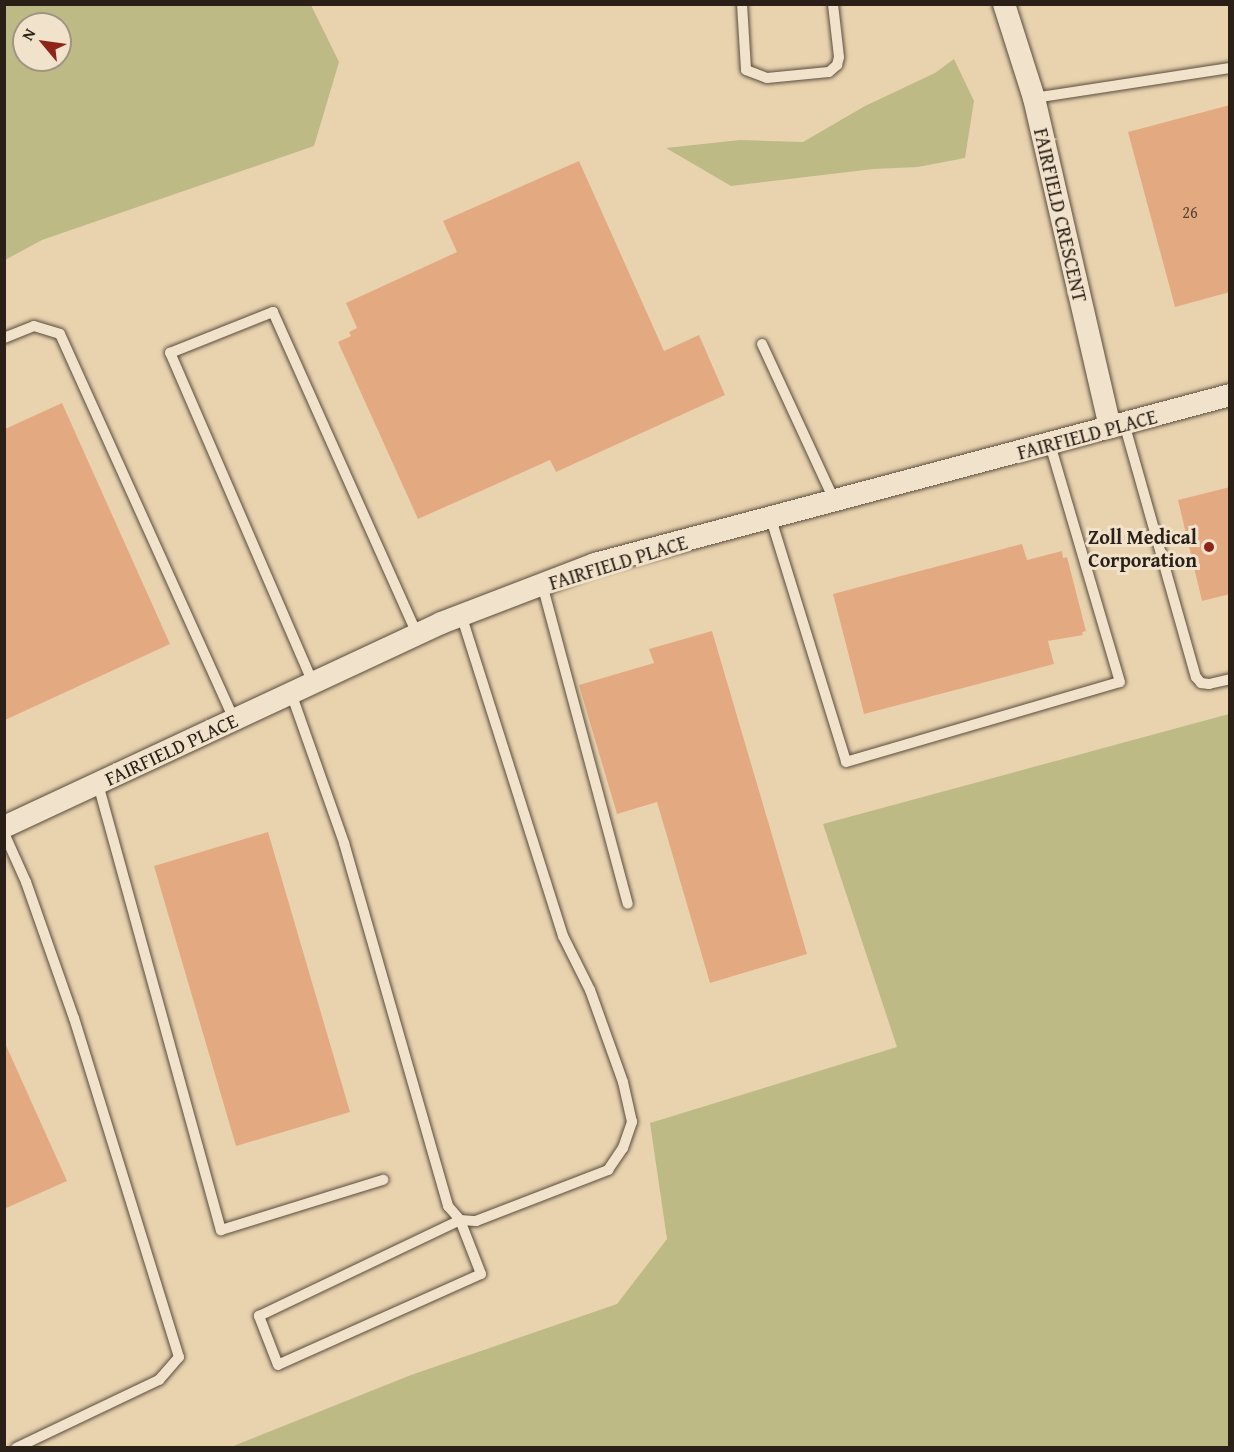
<!DOCTYPE html>
<html>
<head>
<meta charset="utf-8">
<style>
	body { margin:0 }
	#map { position:relative; width:1234px; height:1452px; overflow:hidden; background:#e9d3af; font-family:"Gentium Book Plus",serif }
	div>[style] { position:absolute }
	[style*='--x'] { left:calc(var(--x)*1px); top:calc(var(--y)*1px); width:calc(var(--w)*1px); rotate:calc(var(--a)*1deg) }
	.green>* { inset:0; background:#bdba86 }
	.building>* { inset:0; background:#e3aa82 }
	.roads { filter:drop-shadow(0 0 2px #5a4d3e) drop-shadow(0 0 2px #5a4d3e) }
	.service>* { height:10px; margin:-5px; padding:0 5px; transform-origin:5px; border-radius:5px; background:#f1e2cb }
	.minor>* { height:22px; margin:-11px; padding:0 11px; transform-origin:11px; border-radius:11px; background:#f1e2cb }
	.dots>* { width:16px; height:16px; translate:-50% -50%; box-sizing:border-box; border:3px solid #f1e2cb; border-radius:50% }
	span { translate:-50% -50%; white-space:nowrap; text-align:center; line-height:1.15; -webkit-text-stroke:6px #f1e2cb; paint-order:stroke }
	.number-label { font-size:16px; color:#584232 }
	.number-label span { -webkit-text-stroke-width:0 }
	.street-label { font-size:20px; color:#2a2018 }
	.poi-label { font-size:20px; color:#2a2018; font-weight:700 }
	.right { translate:-100% -50%; text-align:right }
	.frame { position:absolute; inset:0; border:6px solid #2a2018; pointer-events:none }
	.north { position:absolute; left:12px; top:12px; width:60px; height:60px; box-sizing:border-box; background:#f1e2cb; border:2px solid #a19483; border-radius:50%; rotate:299deg; font-size:16px; font-weight:700; line-height:24px; text-align:center; color:#2a2018 }
	.north::after { content:''; display:block; margin:auto; width:21px; height:27px; background:#8f2418; clip-path:polygon(50% 0,100% 100%,50% 72%,0 100%) }
</style>
</head>
<body>
<div id="map">
	<div class="green">
		<div style="clip-path:polygon(evenodd,5px 4px,311px 5px,339px 62px,314px 146px,42px 240px,5px 260px,5px 4px,24px 24px,60px 24px,60px 60px,24px 60px,24px 24px)"></div>
		<div style="clip-path:polygon(954px 59px,974px 101px,965px 158px,918px 167px,873px 169px,731px 186px,666px 148px,740px 140px,803px 142px,865px 106px,935px 73px)"></div>
		<div style="clip-path:polygon(1229px 714px,1229px 1447px,231px 1447px,411px 1375px,617px 1304px,667px 1239px,650px 1123px,897px 1047px,823px 824px)"></div>
	</div>
	<div class="building">
		<div style="clip-path:polygon(1230px 105px,1230px 292px,1175px 307px,1128px 132px)"></div>
		<div style="clip-path:polygon(579px 161px,664px 351px,699px 335px,725px 395px,556px 472px,550px 460px,418px 519px,338px 342px,351px 336px,349px 332px,357px 328px,346px 303px,457px 252px,443px 221px)"></div>
		<div style="clip-path:polygon(62px 403px,170px 644px,5px 720px,5px 429px)"></div>
		<div style="clip-path:polygon(1230px 487px,1230px 594px,1202px 601px,1178px 500px)"></div>
		<div style="clip-path:polygon(1022px 544px,1027px 560px,1062px 551px,1063px 558px,1067px 557px,1086px 631px,1082px 632px,1083px 635px,1048px 641px,1054px 664px,864px 714px,833px 594px)"></div>
		<div style="clip-path:polygon(712px 631px,807px 954px,710px 983px,657px 802px,617px 814px,579px 685px,654px 663px,649px 649px)"></div>
		<div style="clip-path:polygon(268px 832px,350px 1112px,236px 1146px,154px 866px)"></div>
		<div style="clip-path:polygon(4px 1041px,67px 1181px,4px 1209px)"></div>
	</div>
	<div class="roads">
		<div class="service">
			<div style="--x:742;--y:4;--w:66;--a:86.5"></div>
			<div style="--x:746;--y:70;--w:22;--a:21"></div>
			<div style="--x:767;--y:78;--w:62;--a:-5.5"></div>
			<div style="--x:829;--y:72;--w:11;--a:-41"></div>
			<div style="--x:837;--y:65;--w:8;--a:-76"></div>
			<div style="--x:839;--y:57;--w:53;--a:-96.5"></div>
			<div style="--x:1034;--y:98;--w:198;--a:-8.7"></div>
			<div style="--x:4;--y:338;--w:32;--a:-22"></div>
			<div style="--x:34;--y:326;--w:27;--a:17"></div>
			<div style="--x:60;--y:334;--w:423;--a:65.7"></div>
			<div style="--x:762;--y:344;--w:174;--a:65.2"></div>
			<div style="--x:1124;--y:423;--w:264;--a:74.2"></div>
			<div style="--x:1196;--y:677;--w:8;--a:50"></div>
			<div style="--x:1201;--y:683;--w:8;--a:7"></div>
			<div style="--x:1209;--y:684;--w:22;--a:-13"></div>
			<div style="--x:771;--y:519;--w:254;--a:72.8"></div>
			<div style="--x:846;--y:762;--w:285;--a:-16.3"></div>
			<div style="--x:1120;--y:682;--w:248;--a:-106.4"></div>
			<div style="--x:542;--y:584;--w:331;--a:75"></div>
			<div style="--x:313;--y:683;--w:360;--a:-113.4"></div>
			<div style="--x:170;--y:353;--w:111;--a:-21.7"></div>
			<div style="--x:273;--y:312;--w:353;--a:65.9"></div>
			<div style="--x:291;--y:693;--w:159;--a:70.5"></div>
			<div style="--x:344;--y:843;--w:378;--a:74"></div>
			<div style="--x:448;--y:1206;--w:18;--a:49"></div>
			<div style="--x:460;--y:1220;--w:16;--a:4"></div>
			<div style="--x:476;--y:1221;--w:142;--a:-21.1"></div>
			<div style="--x:608;--y:1170;--w:27;--a:-56"></div>
			<div style="--x:623;--y:1148;--w:28;--a:-71"></div>
			<div style="--x:632;--y:1122;--w:41;--a:-102.7"></div>
			<div style="--x:623;--y:1082;--w:98;--a:-109.7"></div>
			<div style="--x:590;--y:990;--w:60;--a:-116.6"></div>
			<div style="--x:563;--y:936;--w:337;--a:-107.6"></div>
			<div style="--x:98;--y:784;--w:463;--a:74.6"></div>
			<div style="--x:221;--y:1230;--w:170;--a:-17.2"></div>
			<div style="--x:4;--y:833;--w:54;--a:65.8"></div>
			<div style="--x:26;--y:882;--w:144;--a:70.6"></div>
			<div style="--x:74;--y:1018;--w:355;--a:72.8"></div>
			<div style="--x:179;--y:1357;--w:30;--a:131"></div>
			<div style="--x:159;--y:1380;--w:158;--a:154.6"></div>
			<div style="--x:460;--y:1220;--w:58;--a:68.7"></div>
			<div style="--x:481;--y:1274;--w:222;--a:155.9"></div>
			<div style="--x:278;--y:1365;--w:53;--a:-111.2"></div>
			<div style="--x:259;--y:1316;--w:223;--a:-25.5"></div>
		</div>
		<div class="minor">
			<div style="--x:1004;--y:4;--w:99;--a:72.3"></div>
			<div style="--x:1034;--y:98;--w:338;--a:77"></div>
			<div style="--x:4;--y:827;--w:482;--a:-25"></div>
			<div style="--x:441;--y:623;--w:165;--a:-21"></div>
			<div style="--x:595;--y:564;--w:657;--a:-14.9"></div>
		</div>
	</div>
	<div class="dots">
		<div style="left:1209px;top:547px;background:#8f2418"></div>
	</div>
	<div class="number-label">
		<span style="left:1190px;top:212px">26</span>
	</div>
	<div class="street-label">
		<span style="left:1061px;top:215px;rotate:77deg">FAIRFIELD CRESCENT</span>
		<span style="left:1087px;top:434px;rotate:-15deg">FAIRFIELD PLACE</span>
		<span style="left:618px;top:562px;rotate:-17deg">FAIRFIELD PLACE</span>
		<span style="left:171px;top:749px;rotate:-25deg">FAIRFIELD PLACE</span>
	</div>
	<div class="poi-label">
		<span class="right" style="left:1197px;top:548px">Zoll Medical<br>Corporation</span>
	</div>
	<div class="frame"></div>
	<div class="north">N</div>
</div>
</body>
</html>
